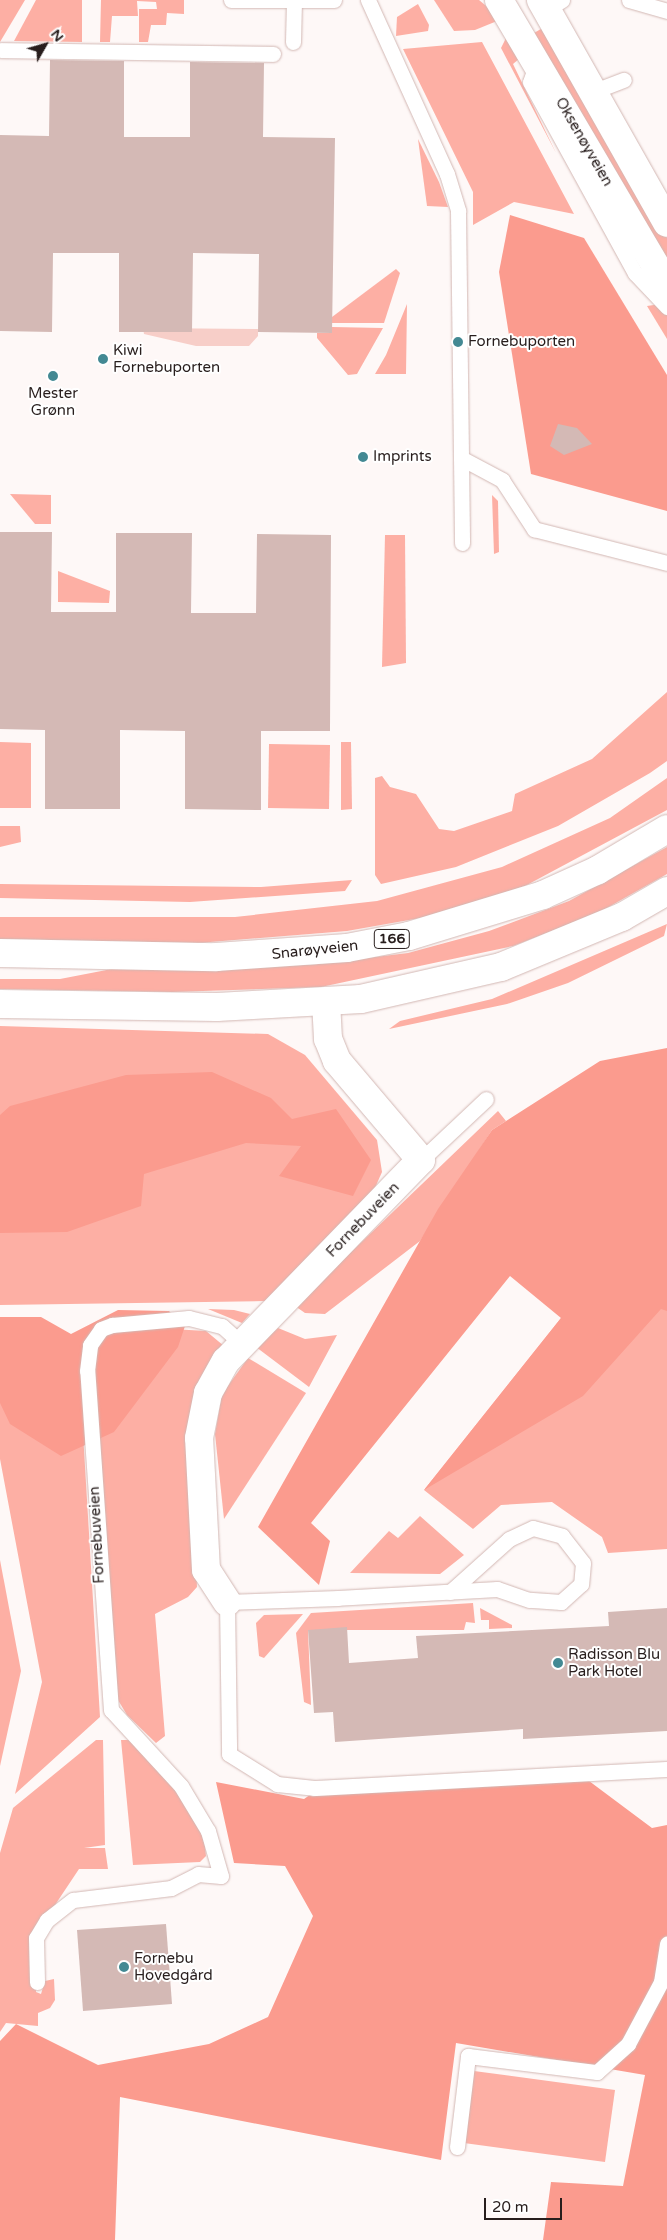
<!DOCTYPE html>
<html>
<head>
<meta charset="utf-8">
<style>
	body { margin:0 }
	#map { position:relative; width:667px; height:2240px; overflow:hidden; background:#fef8f7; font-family:"Varela Round",sans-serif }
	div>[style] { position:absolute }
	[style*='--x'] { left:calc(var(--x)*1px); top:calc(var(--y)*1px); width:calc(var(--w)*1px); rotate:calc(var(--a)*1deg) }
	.green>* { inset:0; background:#fdafa4 }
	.forest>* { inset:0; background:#fb9b8e }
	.water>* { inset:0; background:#f7cec8 }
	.building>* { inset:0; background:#d4b9b5 }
	.roads { filter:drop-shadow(0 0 1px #d2b7b3) drop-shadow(0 0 1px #d2b7b3) }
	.lane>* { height:15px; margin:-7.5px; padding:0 7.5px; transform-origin:7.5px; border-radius:7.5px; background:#fff }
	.street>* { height:28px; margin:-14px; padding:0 14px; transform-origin:14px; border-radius:14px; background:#fff }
	.secondary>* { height:28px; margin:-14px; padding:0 14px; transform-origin:14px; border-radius:14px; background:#fff }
	.primary>* { height:28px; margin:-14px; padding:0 14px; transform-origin:14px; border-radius:14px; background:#fff }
	.dots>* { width:14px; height:14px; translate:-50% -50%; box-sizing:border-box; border:2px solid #fff; border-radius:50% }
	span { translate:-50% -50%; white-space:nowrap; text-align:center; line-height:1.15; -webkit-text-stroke:4px #fff; paint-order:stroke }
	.shield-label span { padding:1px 4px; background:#fff; border:1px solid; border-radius:4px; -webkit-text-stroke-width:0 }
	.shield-label { font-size:14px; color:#281e1d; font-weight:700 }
	.street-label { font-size:15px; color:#281e1d }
	.poi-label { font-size:15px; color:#281e1d }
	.left { translate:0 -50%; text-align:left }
	.north { position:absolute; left:20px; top:20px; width:50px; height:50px; -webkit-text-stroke:4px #fff; paint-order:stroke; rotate:52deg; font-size:14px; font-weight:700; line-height:20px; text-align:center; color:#281e1d }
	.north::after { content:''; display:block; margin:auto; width:18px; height:22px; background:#281e1d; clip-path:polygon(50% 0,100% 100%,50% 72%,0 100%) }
	.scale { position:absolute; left:484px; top:2198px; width:78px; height:22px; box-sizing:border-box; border:2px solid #281e1d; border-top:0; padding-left:6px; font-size:15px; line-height:18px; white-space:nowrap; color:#281e1d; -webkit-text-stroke:4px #fff; paint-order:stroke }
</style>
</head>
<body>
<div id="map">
	<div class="green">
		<div style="clip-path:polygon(0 0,25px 0,0 42px)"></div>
		<div style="clip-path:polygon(36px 0,82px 0,82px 42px,14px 41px)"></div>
		<div style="clip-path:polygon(101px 0,184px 0,184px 14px,167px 13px,166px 25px,151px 25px,148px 42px,139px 42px,139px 9px,157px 9px,156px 2px,137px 1px,138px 16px,112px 16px,110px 42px,100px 42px)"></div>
		<div style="clip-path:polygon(434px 0,479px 0,502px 19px,475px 30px,454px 31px)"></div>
		<div style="clip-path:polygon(418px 4px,429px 25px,428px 31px,396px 36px,397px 17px)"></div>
		<div style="clip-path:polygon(546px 26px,667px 238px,667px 264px,534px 33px)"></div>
		<div style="clip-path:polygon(506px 38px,526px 53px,513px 64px,556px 153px,501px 48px)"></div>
		<div style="clip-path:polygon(482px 42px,574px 214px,514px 202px,473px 225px,473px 192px,403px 49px)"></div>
		<div style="clip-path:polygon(418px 139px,439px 182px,448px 207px,427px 206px)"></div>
		<div style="clip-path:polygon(396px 269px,400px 273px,384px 323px,332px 323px,332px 317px)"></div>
		<div style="clip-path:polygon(667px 303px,667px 339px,647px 306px)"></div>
		<div style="clip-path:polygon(407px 304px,406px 374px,375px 374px,386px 355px)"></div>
		<div style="clip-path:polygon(332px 327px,383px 328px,357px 374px,348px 375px,317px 338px,317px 333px,332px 333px)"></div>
		<div style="clip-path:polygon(10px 494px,51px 495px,51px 524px,35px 524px)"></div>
		<div style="clip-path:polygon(492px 495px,498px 501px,499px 552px,494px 554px)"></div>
		<div style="clip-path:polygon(385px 535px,405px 535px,406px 663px,382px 667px)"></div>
		<div style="clip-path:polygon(58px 571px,110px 591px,109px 603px,58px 602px)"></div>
		<div style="clip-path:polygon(667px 692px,667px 761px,650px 773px,558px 826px,456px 867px,381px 884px,375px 875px,375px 778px,382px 776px,390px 787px,416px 794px,439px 829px,454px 831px,512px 811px,515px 794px,592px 759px)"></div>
		<div style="clip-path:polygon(0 742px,31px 743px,31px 808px,0 808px)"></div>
		<div style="clip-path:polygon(341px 742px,351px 742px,352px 809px,341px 810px)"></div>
		<div style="clip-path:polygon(269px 744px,330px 745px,329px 809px,268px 808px)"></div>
		<div style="clip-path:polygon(667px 778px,667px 810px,525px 886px,443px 914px,347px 931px,198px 943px,0 939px,0 917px,235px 917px,377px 901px,502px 867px,610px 818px)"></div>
		<div style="clip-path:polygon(0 826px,20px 826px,21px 842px,0 847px)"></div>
		<div style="clip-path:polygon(667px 847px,667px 874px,598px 913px,513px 946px,321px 987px,172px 992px,0 989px,0 979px,60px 979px,122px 967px,310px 965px,408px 953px,489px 931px,569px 901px)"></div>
		<div style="clip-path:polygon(352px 880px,345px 891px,190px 902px,0 898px,0 884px,261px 887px)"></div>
		<div style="clip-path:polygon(667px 924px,664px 936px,568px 983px,507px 1004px,389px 1029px,400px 1021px,492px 999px)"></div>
		<div style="clip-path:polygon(0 1026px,268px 1034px,305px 1055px,377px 1140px,382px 1172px,374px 1190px,265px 1301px,0 1305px)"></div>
		<div style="clip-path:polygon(498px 1111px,506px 1121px,492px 1130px,420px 1241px,325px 1314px,305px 1313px,295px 1306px)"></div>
		<div style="clip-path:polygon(667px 1225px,667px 1549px,608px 1553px,602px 1537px,552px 1502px,501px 1505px,473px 1529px,424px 1490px,561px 1318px)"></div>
		<div style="clip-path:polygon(208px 1309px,234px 1310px,250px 1314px,242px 1323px)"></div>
		<div style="clip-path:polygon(0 1319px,79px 1366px,100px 1717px,15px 1794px,42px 1682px,0 1459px)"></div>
		<div style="clip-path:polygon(155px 1328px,206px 1331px,224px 1346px,194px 1516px,197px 1587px,188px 1597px,155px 1614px,165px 1736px,156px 1743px,127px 1715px,115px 1695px,93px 1366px)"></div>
		<div style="clip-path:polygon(278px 1328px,305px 1339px,337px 1335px,309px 1387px,256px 1347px)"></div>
		<div style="clip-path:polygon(248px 1358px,306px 1393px,224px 1519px,215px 1434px,222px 1394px)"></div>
		<div style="clip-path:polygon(420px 1516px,464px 1555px,440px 1574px,350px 1573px,389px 1531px,398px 1538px)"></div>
		<div style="clip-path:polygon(0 1560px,21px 1671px,0 1766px)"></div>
		<div style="clip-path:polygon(473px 1603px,475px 1623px,466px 1622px,464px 1630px,308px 1630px,311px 1705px,304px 1702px,296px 1633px,311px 1613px)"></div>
		<div style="clip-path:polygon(480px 1608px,512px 1625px,512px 1628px,489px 1629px,489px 1620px,481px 1620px)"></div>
		<div style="clip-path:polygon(303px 1614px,264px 1658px,259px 1656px,256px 1623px,264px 1615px)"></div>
		<div style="clip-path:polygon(96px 1740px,103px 1740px,105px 1845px,84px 1848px,105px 1848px,108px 1869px,79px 1869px,33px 1938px,36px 1992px,41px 1994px,45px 1981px,54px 1979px,55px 2000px,50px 2008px,38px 2013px,38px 2026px,6px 2023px,0 2032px,0 1853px,13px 1808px)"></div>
		<div style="clip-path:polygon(121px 1740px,131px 1740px,185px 1800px,204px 1837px,206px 1856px,200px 1862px,133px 1865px)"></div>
		<div style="clip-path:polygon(474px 2071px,615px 2090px,605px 2162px,464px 2143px)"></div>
	</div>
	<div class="forest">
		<div style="clip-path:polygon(510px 215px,584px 238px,667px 375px,667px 511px,531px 474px,499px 272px)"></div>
		<div style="clip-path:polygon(667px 1048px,667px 1311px,661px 1309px,583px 1396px,424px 1490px,561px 1318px,510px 1276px,311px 1523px,330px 1541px,319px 1585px,258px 1527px,438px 1209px,492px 1130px,600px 1061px)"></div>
		<div style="clip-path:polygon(212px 1072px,271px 1098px,292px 1119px,336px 1109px,371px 1160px,353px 1196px,279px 1176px,301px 1146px,246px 1143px,144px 1174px,141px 1206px,67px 1232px,0 1233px,0 1115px,10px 1106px,126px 1075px)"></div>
		<div style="clip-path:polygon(118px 1310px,169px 1311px,185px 1326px,178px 1347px,114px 1432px,61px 1456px,10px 1424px,0 1403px,0 1317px,41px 1317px,71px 1334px)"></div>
		<div style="clip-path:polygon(581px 1775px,652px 1828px,667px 1825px,667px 2240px,543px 2240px,551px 2182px,623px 2186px,645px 2075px,456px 2043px,441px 2160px,120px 2097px,115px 2240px,0 2240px,0 2041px,16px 2024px,98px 2065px,209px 2044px,268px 2017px,313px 1916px,285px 1866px,234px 1863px,216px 1782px,304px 1799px,330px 1781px)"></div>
	</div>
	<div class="water">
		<div style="clip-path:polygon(143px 328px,258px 329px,258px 336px,249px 346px,196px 346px,144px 334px)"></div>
	</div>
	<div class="building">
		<div style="clip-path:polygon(50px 60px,124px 61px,124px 137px,190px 137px,190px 62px,264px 63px,263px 137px,335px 138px,332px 333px,258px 332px,259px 254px,193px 253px,192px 332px,119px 332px,119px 253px,53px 253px,52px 332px,0 331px,0 135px,49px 136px)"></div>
		<div style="clip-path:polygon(558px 424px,577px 428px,592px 444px,564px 455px,550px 446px)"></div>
		<div style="clip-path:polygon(0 532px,52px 532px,51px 612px,116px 612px,116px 533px,192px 533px,191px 613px,256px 613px,257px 534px,331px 535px,330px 731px,261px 731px,261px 810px,185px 809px,185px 731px,120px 730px,120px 809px,45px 809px,45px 730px,0 729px)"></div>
		<div style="clip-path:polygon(667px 1608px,667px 1731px,523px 1739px,523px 1729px,335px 1742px,333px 1712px,314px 1713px,308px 1630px,347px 1627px,349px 1663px,418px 1658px,416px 1636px,609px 1626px,608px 1612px)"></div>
		<div style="clip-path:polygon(166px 1924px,172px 2004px,83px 2011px,77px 1930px)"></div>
	</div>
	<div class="roads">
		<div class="lane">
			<div style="--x:231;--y:0;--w:103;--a:0"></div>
			<div style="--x:368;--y:0;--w:191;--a:65.6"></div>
			<div style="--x:447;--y:174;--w:39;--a:73"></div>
			<div style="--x:458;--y:211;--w:332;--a:89.3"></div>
			<div style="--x:629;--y:0;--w:40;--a:16"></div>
			<div style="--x:546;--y:10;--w:19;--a:-32"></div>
			<div style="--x:293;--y:42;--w:42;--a:-88.6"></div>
			<div style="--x:1;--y:50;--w:272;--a:0.8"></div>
			<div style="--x:537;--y:62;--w:21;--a:109"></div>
			<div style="--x:530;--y:82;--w:218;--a:61.2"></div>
			<div style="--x:635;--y:273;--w:47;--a:46.7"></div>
			<div style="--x:592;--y:92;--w:34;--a:-21"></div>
			<div style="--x:461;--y:458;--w:47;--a:28.2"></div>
			<div style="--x:502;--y:480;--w:59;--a:56.9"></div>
			<div style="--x:534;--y:529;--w:137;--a:14.3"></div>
			<div style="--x:421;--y:1160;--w:89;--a:-43.2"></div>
			<div style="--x:450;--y:1592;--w:79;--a:-41.9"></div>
			<div style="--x:509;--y:1539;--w:26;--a:-25"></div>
			<div style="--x:533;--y:1528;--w:30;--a:15"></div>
			<div style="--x:562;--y:1536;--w:34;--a:52"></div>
			<div style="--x:583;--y:1563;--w:21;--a:95"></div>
			<div style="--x:581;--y:1584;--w:27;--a:138"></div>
			<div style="--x:561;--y:1602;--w:32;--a:-176"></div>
			<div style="--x:529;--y:1600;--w:34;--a:-161"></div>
			<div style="--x:497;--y:1589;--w:159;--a:176.8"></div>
			<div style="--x:338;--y:1598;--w:111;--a:177.9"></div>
			<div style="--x:227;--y:1602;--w:152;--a:89.2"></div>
			<div style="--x:229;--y:1754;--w:57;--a:32"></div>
			<div style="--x:277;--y:1784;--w:37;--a:6"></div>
			<div style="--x:314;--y:1788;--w:354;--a:-3.1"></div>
			<div style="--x:37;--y:1982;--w:44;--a:-91.3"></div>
			<div style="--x:36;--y:1938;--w:21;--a:-59"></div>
			<div style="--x:47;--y:1920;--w:33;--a:-38"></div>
			<div style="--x:73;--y:1900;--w:99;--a:-7"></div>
			<div style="--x:171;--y:1888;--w:30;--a:-27"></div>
			<div style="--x:198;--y:1874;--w:23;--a:5"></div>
			<div style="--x:221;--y:1876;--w:47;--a:-106.1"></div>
			<div style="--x:208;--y:1831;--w:52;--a:-121"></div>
			<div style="--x:181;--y:1786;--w:103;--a:-132.6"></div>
			<div style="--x:111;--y:1710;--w:340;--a:-94"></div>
			<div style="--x:87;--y:1371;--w:26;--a:-83"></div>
			<div style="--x:90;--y:1345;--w:19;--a:-55"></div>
			<div style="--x:101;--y:1329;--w:12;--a:-20"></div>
			<div style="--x:112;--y:1325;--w:77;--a:-5.2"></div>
			<div style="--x:189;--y:1318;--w:34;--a:14"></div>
			<div style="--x:222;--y:1326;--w:27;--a:42"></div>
			<div style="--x:457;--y:2147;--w:92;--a:-83.1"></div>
			<div style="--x:468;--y:2056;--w:130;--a:7.1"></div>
			<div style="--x:597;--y:2072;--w:42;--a:-42.1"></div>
			<div style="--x:628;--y:2044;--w:70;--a:-62"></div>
			<div style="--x:661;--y:1982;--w:39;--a:-81"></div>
		</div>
		<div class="street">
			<div style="--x:227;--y:1602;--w:38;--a:-123"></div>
			<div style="--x:206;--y:1570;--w:132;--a:-93"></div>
			<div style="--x:199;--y:1438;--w:46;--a:-78.7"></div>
			<div style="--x:208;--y:1393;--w:37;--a:-61"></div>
			<div style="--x:226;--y:1361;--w:280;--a:-45.9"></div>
			<div style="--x:421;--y:1160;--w:130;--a:-130.3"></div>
			<div style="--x:337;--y:1061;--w:24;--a:-112"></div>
			<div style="--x:328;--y:1039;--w:36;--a:-93"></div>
		</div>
		<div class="secondary">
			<div style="--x:499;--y:0;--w:331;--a:59.5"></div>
			<div style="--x:541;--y:0;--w:256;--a:60.5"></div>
		</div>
		<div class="primary">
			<div style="--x:0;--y:953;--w:216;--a:1.1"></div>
			<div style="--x:216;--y:957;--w:131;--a:-3.9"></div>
			<div style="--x:347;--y:948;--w:63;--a:-11"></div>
			<div style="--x:409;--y:936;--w:140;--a:-17"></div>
			<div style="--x:543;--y:895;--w:60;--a:-24.4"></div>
			<div style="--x:598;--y:870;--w:80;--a:-30.7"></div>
			<div style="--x:0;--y:1004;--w:217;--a:0.8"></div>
			<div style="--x:217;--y:1007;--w:144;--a:-3.2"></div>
			<div style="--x:361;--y:999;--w:144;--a:-12.9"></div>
			<div style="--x:501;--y:967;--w:131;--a:-22.5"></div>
			<div style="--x:622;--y:917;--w:52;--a:-30"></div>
		</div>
	</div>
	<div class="dots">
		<div style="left:458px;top:342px;background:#438993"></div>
		<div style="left:103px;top:359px;background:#438993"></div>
		<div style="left:53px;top:376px;background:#438993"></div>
		<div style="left:363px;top:457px;background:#438993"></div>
		<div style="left:558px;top:1663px;background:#438993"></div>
		<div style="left:124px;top:1967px;background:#438993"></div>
	</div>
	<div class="shield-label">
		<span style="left:392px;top:939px">166</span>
	</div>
	<div class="street-label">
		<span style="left:584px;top:142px;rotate:60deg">Oksenøyveien</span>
		<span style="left:315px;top:950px;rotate:-6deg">Snarøyveien</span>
		<span style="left:363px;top:1220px;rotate:-46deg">Fornebuveien</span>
		<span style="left:97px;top:1535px;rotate:-93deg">Fornebuveien</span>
	</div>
	<div class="poi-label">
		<span class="left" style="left:468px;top:342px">Fornebuporten</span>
		<span class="left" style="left:113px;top:359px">Kiwi<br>Fornebuporten</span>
		<span style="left:53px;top:402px">Mester<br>Grønn</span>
		<span class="left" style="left:373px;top:457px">Imprints</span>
		<span class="left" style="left:568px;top:1663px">Radisson Blu<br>Park Hotel</span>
		<span class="left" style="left:134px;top:1967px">Fornebu<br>Hovedgård</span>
	</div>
	<div class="north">N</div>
	<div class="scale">20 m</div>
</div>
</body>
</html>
